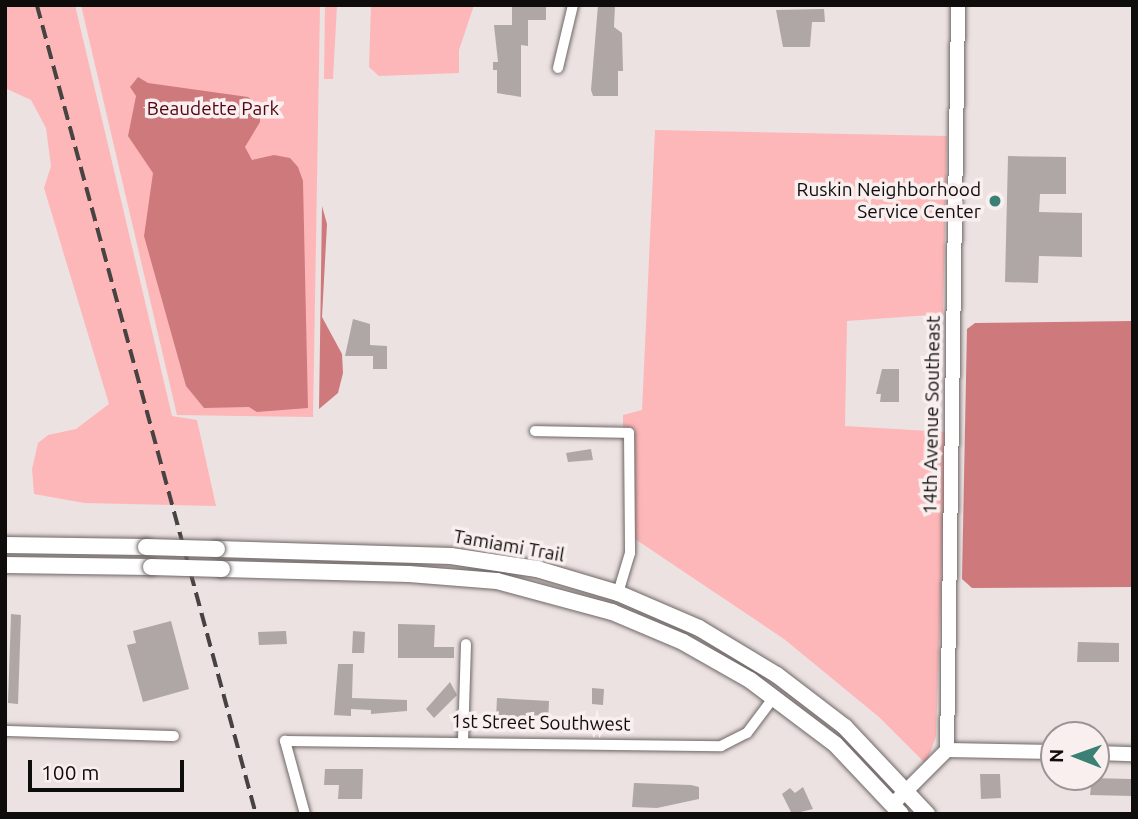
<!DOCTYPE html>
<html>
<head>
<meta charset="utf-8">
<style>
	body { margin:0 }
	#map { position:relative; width:1138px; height:819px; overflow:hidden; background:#ece2e2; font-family:Ubuntu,sans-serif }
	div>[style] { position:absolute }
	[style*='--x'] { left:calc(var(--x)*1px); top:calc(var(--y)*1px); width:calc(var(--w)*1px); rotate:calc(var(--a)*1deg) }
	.green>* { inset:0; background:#feb7b8 }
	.water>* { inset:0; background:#ce797c }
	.building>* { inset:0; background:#afa6a6 }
	.roads { filter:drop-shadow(0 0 2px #6e6665) drop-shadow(0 0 2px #6e6665) }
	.street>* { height:10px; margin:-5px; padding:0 5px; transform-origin:5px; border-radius:5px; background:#fff }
	.secondary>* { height:14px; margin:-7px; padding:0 7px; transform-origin:7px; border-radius:7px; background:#fff }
	.primary>* { height:16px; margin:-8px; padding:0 8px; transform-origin:8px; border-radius:8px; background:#fff }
	.rail>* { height:3.5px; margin-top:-1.75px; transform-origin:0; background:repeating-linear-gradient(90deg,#484343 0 14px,transparent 0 21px) }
	.bridges { filter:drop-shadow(0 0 2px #6e6665) drop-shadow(0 0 2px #6e6665) }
	.primary-bridge>* { height:16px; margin:-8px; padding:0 8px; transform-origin:8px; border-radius:8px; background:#fff }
	.dots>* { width:19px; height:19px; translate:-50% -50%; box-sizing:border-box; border:4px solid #f9efef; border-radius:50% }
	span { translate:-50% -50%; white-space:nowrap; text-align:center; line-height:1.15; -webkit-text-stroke:7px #f9efef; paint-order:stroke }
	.park-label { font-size:19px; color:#520313 }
	.poi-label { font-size:19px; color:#0f0c0c }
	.right { translate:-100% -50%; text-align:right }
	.street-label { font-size:19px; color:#0f0c0c }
	.frame { position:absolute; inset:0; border:7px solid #0f0c0c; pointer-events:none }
	.north { position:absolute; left:1040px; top:721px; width:70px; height:70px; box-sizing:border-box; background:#f9efef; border:2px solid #9b9494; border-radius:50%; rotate:271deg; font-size:19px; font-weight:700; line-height:28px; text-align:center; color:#0f0c0c }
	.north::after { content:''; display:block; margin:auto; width:24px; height:32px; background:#3b8075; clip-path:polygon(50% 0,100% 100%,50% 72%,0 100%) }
	.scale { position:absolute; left:28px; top:760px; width:156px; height:32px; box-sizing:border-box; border:4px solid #0f0c0c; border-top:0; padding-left:9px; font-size:21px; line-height:24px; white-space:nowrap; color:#0f0c0c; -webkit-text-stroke:5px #f9efef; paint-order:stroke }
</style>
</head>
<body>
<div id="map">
	<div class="green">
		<div style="clip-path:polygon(5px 5px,75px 5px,172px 416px,197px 420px,216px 506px,84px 503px,34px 494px,32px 469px,38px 443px,48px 435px,76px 429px,109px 404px,44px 188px,51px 166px,46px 128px,31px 100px,5px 88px)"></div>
		<div style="clip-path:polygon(81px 5px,320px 5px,313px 417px,177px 415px)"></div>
		<div style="clip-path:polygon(325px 5px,337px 5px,333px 79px,324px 79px)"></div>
		<div style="clip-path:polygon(371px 5px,474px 5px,459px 50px,459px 73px,379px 76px,369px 67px)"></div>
		<div style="clip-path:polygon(655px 130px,947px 136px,943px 314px,847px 321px,845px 426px,946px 432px,936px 736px,926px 764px,879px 717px,784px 639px,635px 539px,635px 429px,623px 428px,623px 415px,642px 410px)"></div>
	</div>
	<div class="water">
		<div style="clip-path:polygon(138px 77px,148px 83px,248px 97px,260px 107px,260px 122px,245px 147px,252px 160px,274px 155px,290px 158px,298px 167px,303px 181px,308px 408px,257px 412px,249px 407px,204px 408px,186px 386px,144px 236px,153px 173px,128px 136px,136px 96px,130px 87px)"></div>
		<div style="clip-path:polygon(322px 206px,327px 224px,322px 317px,342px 354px,343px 373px,338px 393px,319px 409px)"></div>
		<div style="clip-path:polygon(1133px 321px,1133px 587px,972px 588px,962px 579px,967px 329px,975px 323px)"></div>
	</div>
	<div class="building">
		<div style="clip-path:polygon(512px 5px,546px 5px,546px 20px,528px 20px,528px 46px,521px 45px,521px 97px,497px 93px,497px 70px,493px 70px,493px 62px,498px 62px,494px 25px,512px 25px)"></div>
		<div style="clip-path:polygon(598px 5px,615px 5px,614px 27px,622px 33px,623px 71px,618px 71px,618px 96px,593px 96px,591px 90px)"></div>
		<div style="clip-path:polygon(824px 9px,825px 22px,812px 22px,810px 47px,783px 47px,776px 10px)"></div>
		<div style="clip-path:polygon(1008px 156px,1066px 157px,1066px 194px,1040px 194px,1039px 212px,1082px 213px,1082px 257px,1039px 256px,1038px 283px,1005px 282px)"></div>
		<div style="clip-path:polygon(353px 319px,370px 324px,370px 345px,387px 346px,387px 369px,373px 369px,373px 356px,345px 356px)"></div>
		<div style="clip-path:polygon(882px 369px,899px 369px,899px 402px,880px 402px,881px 394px,876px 394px)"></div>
		<div style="clip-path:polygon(591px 449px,593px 460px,568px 462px,566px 453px)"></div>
		<div style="clip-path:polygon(11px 614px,21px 615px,18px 704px,8px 703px)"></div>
		<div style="clip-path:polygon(171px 621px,189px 689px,143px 702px,127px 645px,136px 643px,133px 631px)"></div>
		<div style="clip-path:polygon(398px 624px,435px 625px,434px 647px,454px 647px,454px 658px,398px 658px)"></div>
		<div style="clip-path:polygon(286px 631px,287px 644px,259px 645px,258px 632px)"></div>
		<div style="clip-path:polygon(353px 631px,365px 632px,364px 653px,352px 653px)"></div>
		<div style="clip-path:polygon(1078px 642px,1119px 643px,1119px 662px,1077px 662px)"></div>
		<div style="clip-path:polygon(338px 664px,353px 664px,352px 698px,407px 700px,407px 711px,371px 714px,371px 710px,351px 709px,351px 716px,334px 715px)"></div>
		<div style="clip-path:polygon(450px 682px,457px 695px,434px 718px,426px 709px)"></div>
		<div style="clip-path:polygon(592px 688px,604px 689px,603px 705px,592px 704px)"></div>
		<div style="clip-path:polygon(497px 698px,549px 701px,548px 723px,496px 719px)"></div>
		<div style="clip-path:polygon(325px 769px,363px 769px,362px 799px,338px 799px,339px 785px,324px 785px)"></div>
		<div style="clip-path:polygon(980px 774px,1000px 774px,1001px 798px,981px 799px)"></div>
		<div style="clip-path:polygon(1092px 778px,1131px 779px,1133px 796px,1090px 795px)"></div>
		<div style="clip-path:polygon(634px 783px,691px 785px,699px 787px,699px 799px,657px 808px,632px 807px)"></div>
		<div style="clip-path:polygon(803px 787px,813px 809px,792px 814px,782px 794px,790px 788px,795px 793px)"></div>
	</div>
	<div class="roads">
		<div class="street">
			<div style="--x:558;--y:68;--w:65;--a:-76.6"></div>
			<div style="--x:535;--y:431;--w:94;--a:1.2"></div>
			<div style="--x:629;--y:433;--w:120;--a:89.5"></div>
			<div style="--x:630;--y:553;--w:42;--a:106.7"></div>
			<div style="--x:5;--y:731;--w:169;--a:1.7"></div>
			<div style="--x:463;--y:740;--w:96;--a:-88.2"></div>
			<div style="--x:305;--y:814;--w:76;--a:-105.3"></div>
			<div style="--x:285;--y:741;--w:436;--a:0.7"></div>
			<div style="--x:721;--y:746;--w:29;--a:-27"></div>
			<div style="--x:747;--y:733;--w:45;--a:-53.1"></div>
		</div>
		<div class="secondary">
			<div style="--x:947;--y:750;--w:107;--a:1.1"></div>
			<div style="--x:1096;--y:753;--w:37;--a:2"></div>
			<div style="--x:893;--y:804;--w:76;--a:-45"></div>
			<div style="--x:947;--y:750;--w:745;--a:-89.15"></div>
		</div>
		<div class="primary">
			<div style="--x:5;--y:545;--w:141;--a:0.8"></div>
			<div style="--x:217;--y:549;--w:234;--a:1.7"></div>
			<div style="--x:451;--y:556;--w:87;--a:8.6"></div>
			<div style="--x:537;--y:569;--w:84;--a:16.5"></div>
			<div style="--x:618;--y:593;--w:88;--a:23.4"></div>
			<div style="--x:699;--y:628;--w:91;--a:31.1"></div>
			<div style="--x:777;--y:675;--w:86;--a:37.4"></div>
			<div style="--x:845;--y:727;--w:120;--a:46.7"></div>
			<div style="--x:5;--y:565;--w:146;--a:0.8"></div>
			<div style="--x:222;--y:569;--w:187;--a:1.5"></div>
			<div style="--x:409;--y:574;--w:88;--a:4.5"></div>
			<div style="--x:497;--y:581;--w:119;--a:15.1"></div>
			<div style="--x:612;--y:612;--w:77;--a:22.9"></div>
			<div style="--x:683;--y:642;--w:77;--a:29.6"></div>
			<div style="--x:750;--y:680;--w:106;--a:37"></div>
			<div style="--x:835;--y:744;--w:96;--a:46.7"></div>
		</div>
	</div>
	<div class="rail">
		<div style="--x:37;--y:5;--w:838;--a:74.85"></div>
	</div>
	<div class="bridges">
		<div class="primary-bridge">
			<div style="--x:146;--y:547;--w:71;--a:1.6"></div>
			<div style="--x:151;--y:567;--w:71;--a:1.6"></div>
		</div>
	</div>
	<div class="dots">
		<div style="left:995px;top:201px;background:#3b8075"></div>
	</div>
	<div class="park-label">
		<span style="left:213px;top:109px">Beaudette Park</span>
	</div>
	<div class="poi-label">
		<span class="right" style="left:981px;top:201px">Ruskin Neighborhood<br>Service Center</span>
	</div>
	<div class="street-label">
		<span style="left:932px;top:415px;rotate:-89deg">14th Avenue Southeast</span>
		<span style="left:509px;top:546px;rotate:10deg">Tamiami Trail</span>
		<span style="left:541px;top:723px;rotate:1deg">1st Street Southwest</span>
	</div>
	<div class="frame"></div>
	<div class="north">N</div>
	<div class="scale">100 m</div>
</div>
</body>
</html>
